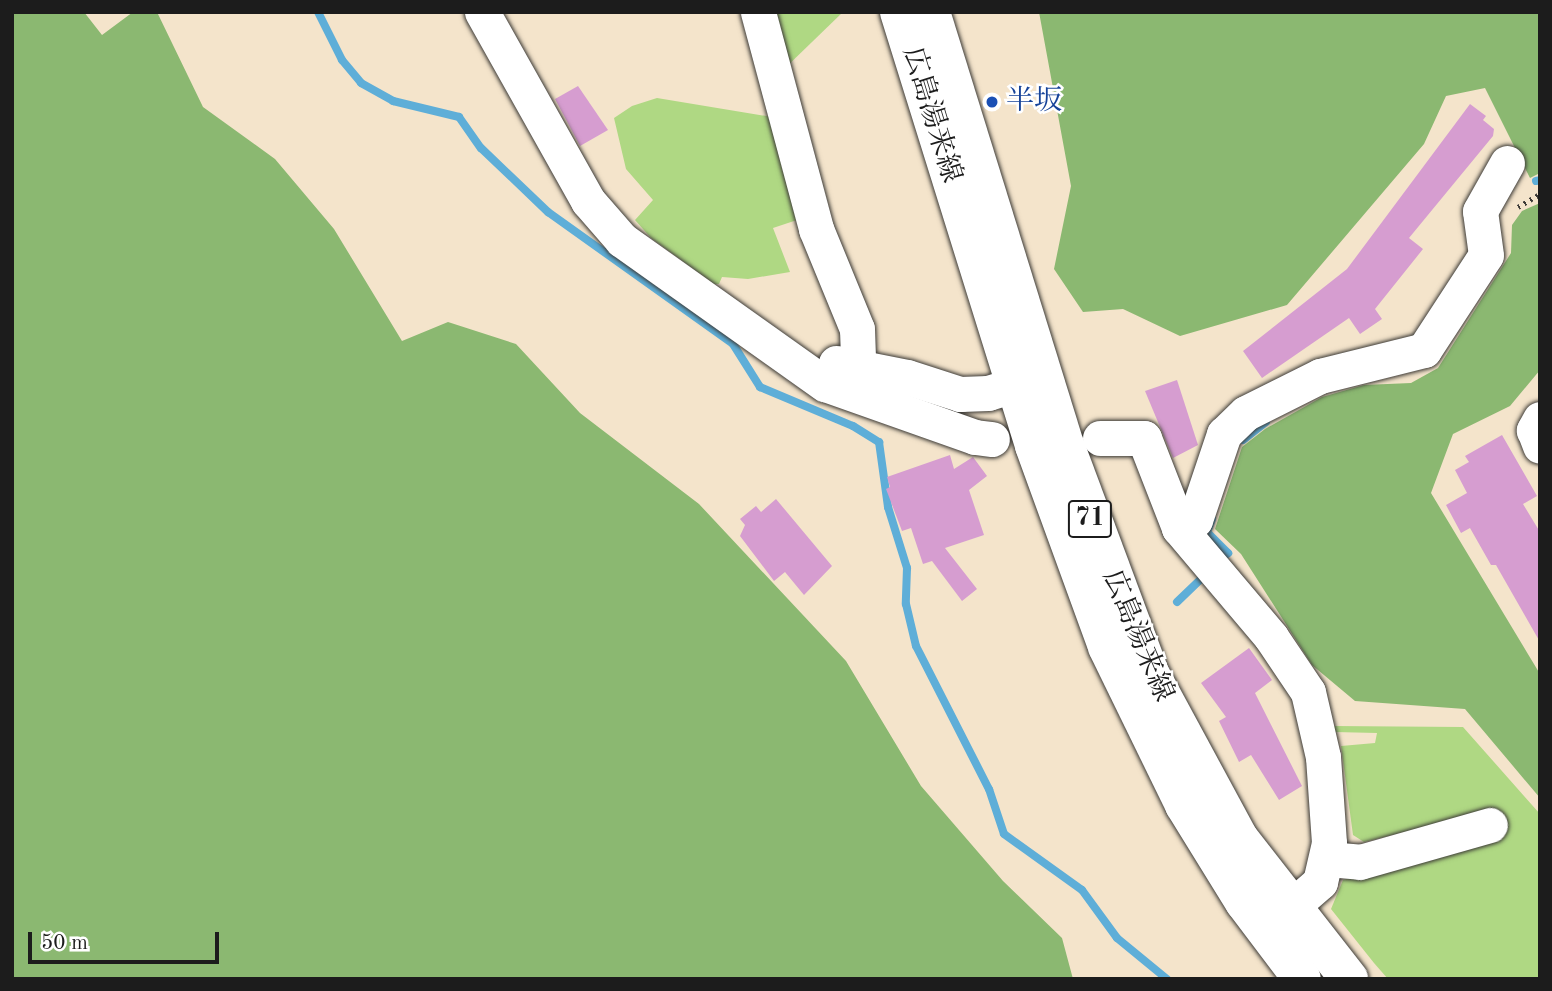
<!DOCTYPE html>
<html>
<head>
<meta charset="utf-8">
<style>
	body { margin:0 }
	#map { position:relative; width:1552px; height:991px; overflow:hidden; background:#f4e4cb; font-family:"Old Standard TT","Noto Serif JP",serif }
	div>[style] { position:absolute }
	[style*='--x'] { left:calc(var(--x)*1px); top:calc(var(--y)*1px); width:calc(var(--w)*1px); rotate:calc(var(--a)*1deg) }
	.green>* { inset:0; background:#afd883 }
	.forest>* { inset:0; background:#8bb871 }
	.stream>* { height:8px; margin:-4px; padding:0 4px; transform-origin:4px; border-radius:4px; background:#5eaed8 }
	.building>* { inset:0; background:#d69dd0 }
	.path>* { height:4.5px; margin-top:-2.25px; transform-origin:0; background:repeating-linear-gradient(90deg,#3c3a36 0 2px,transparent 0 7px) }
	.roads { filter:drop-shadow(0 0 2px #3c3a36) drop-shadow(0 0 2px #3c3a36) }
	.minor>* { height:35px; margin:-17.5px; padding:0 17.5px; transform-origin:17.5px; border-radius:17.5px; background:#fff }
	.major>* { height:38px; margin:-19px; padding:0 19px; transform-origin:19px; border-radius:19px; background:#fff }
	.dots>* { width:19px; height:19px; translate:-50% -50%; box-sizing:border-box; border:4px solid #fff; border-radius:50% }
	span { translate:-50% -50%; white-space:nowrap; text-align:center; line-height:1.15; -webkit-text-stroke:5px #fff; paint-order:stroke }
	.shield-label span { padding:2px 5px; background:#fff; border:2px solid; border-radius:5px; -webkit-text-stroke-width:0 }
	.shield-label { font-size:26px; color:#1c1c1c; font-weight:700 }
	.transit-label { font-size:28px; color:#164399 }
	.left { translate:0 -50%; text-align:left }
	.street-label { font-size:28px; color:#1c1c1c }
	.frame { position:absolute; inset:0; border:14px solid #1c1c1c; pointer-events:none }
	.scale { position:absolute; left:28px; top:932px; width:191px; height:32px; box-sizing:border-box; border:4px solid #1c1c1c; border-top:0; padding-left:9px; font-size:21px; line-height:24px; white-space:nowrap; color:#1c1c1c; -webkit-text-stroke:5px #fff; paint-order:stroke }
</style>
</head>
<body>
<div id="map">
	<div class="green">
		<div style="clip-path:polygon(770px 12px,843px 12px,781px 72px)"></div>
		<div style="clip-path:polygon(657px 98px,778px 118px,809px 216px,773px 228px,790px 272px,748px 279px,722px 277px,719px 284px,714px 284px,651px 238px,635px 220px,653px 200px,626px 169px,614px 118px,632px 106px)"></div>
		<div style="clip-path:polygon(1333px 726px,1463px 727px,1540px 814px,1540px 979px,1388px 979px,1374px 963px,1331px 909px,1343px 880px,1498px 835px,1490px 811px,1364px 842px,1353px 835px,1341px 746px,1375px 743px,1377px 733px,1334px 732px)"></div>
	</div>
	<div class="forest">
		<div style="clip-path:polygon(12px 12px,84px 12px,102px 35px,133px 12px,157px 12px,203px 107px,275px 159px,334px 229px,402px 341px,448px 322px,516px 344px,580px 413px,699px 504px,846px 661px,921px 786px,1003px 881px,1062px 938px,1073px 979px,12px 979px)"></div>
		<div style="clip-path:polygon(1039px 12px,1540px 12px,1540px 173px,1530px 178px,1485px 88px,1446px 96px,1424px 144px,1287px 305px,1180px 336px,1123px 309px,1083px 312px,1054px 269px,1071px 186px)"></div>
		<div style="clip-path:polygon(1540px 203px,1540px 370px,1510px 406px,1453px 434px,1431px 493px,1540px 674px,1540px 798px,1465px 709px,1355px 701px,1312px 665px,1241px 554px,1215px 529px,1242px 447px,1265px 429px,1322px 397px,1364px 385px,1411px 383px,1438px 368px,1511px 253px,1512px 225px,1522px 211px)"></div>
	</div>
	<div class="stream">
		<div style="--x:318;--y:12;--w:54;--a:63.4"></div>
		<div style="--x:342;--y:60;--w:30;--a:50"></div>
		<div style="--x:361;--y:83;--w:37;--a:29"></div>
		<div style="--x:393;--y:101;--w:68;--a:13.6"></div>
		<div style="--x:459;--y:117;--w:38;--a:55"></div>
		<div style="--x:481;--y:148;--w:93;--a:43.7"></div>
		<div style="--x:548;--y:212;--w:227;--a:35.5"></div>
		<div style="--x:733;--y:344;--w:51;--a:57.9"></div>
		<div style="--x:760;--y:387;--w:101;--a:22.8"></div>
		<div style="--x:853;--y:426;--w:31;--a:32"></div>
		<div style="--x:879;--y:442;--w:66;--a:82.1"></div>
		<div style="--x:888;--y:507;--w:64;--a:72.7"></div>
		<div style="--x:907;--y:568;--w:36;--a:92"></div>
		<div style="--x:906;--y:604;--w:43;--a:76.6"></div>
		<div style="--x:916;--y:646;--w:161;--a:63"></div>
		<div style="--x:989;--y:789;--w:47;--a:71.6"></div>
		<div style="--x:1004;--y:834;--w:96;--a:35.7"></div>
		<div style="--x:1082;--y:890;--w:59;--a:53.9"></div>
		<div style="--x:1117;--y:938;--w:65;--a:39.4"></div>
		<div style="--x:1536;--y:181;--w:4;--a:-14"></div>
		<div style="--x:1243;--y:440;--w:29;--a:-38"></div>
		<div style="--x:1212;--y:519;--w:14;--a:111"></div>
		<div style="--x:1207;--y:532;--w:30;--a:45"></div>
		<div style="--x:1228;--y:553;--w:6;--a:141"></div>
		<div style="--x:1177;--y:602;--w:32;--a:-44"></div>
	</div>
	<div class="building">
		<div style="clip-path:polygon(578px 86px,608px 130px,580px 146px,555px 99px)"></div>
		<div style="clip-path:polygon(1470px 104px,1486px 116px,1483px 120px,1494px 129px,1493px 136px,1409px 238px,1423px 249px,1375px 309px,1382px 319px,1360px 334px,1349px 318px,1262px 378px,1243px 351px,1347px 269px)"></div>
		<div style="clip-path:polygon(1177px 380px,1198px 445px,1173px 458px,1145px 391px)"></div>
		<div style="clip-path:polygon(1502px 435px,1537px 496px,1523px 504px,1540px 532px,1540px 642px,1496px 565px,1491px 565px,1470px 528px,1461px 533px,1446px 505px,1467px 493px,1455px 470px,1469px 462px,1465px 456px)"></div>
		<div style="clip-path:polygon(950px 455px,954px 469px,973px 457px,987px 476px,969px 490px,984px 535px,945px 548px,977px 589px,962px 601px,932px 561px,923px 564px,911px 528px,902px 531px,886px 489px,890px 487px,887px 477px)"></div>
		<div style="clip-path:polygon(776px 499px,832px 566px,804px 595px,785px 572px,774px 581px,740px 536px,745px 525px,740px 519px,756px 506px,761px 512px)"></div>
		<div style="clip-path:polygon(1249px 648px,1272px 680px,1255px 693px,1302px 786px,1279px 800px,1251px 755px,1239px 762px,1219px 721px,1226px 717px,1201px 683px)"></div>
	</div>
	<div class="path">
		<div style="--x:1518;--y:207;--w:26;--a:-31"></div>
	</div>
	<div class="roads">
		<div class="minor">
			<div style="--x:482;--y:12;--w:217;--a:60.7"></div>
			<div style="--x:588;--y:201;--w:52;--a:48.9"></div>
			<div style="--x:622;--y:240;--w:249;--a:35.4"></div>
			<div style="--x:825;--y:384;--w:159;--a:19.5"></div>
			<div style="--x:975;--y:437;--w:17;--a:7"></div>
			<div style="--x:758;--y:12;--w:225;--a:75"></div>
			<div style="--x:816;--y:229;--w:108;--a:67.7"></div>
			<div style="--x:857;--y:329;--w:36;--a:88"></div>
			<div style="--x:836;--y:363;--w:72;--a:11.2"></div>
			<div style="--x:907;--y:377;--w:56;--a:17.8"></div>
			<div style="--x:960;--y:394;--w:28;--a:-2"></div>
			<div style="--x:988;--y:393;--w:27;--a:-17"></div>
			<div style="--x:1540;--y:419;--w:13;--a:119"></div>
			<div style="--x:1534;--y:430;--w:17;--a:69"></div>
			<div style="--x:1100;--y:438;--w:44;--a:0"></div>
			<div style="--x:1144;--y:438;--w:97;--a:68.7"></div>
			<div style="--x:1179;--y:528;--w:143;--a:49.8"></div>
			<div style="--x:1271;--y:637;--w:66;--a:56.1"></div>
			<div style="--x:1308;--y:692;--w:67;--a:77"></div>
			<div style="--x:1323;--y:757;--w:86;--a:86"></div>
			<div style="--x:1329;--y:843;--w:40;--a:103"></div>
			<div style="--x:1320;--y:882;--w:40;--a:139"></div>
			<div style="--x:1179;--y:528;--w:18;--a:-27"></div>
			<div style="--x:1195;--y:520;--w:91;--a:-71.4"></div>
			<div style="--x:1224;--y:434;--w:30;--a:-44"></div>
			<div style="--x:1246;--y:413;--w:83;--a:-26.6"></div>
			<div style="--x:1320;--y:376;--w:107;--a:-14"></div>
			<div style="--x:1424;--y:350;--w:113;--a:-56.9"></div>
			<div style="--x:1486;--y:255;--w:44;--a:-97.8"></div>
			<div style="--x:1480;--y:211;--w:55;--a:-60.6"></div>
			<div style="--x:1328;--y:859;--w:32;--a:5"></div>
			<div style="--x:1360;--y:862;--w:135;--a:-15.9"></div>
		</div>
		<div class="major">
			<div style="--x:899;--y:12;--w:455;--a:72.7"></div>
			<div style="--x:1034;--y:446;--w:214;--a:70"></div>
			<div style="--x:1107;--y:647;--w:176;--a:64"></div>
			<div style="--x:1184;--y:805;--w:114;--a:58.3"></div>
			<div style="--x:1244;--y:902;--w:96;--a:53"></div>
			<div style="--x:931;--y:12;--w:455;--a:72.8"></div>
			<div style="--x:1066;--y:447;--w:243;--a:69.6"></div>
			<div style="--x:1151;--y:675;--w:185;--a:61.6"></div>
			<div style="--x:1239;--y:838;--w:179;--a:52"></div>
		</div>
	</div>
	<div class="dots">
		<div style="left:992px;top:102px;background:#1a4fb4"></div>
	</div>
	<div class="shield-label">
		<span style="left:1090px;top:519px">71</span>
	</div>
	<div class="transit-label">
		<span class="left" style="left:1006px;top:102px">半坂</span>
	</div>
	<div class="street-label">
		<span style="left:931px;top:115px;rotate:73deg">広島湯来線</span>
		<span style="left:1137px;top:636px;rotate:67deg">広島湯来線</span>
	</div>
	<div class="frame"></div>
	<div class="scale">50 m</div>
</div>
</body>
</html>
